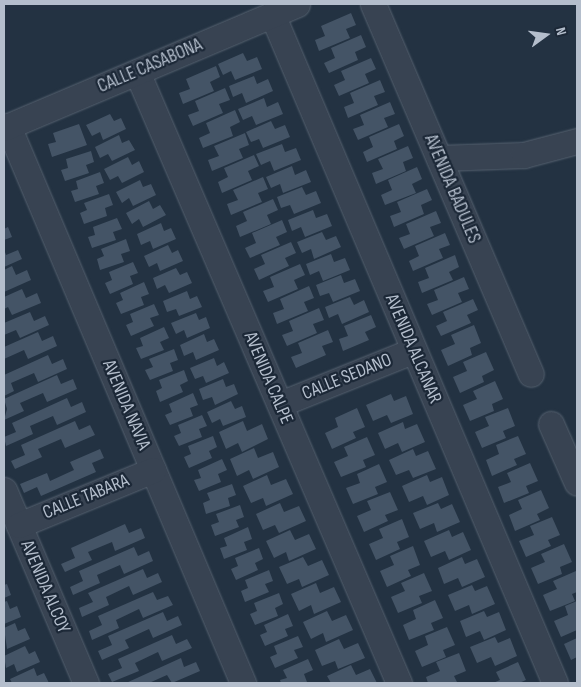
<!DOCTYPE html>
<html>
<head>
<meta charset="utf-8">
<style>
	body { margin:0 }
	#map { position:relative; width:581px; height:687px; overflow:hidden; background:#233242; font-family:"Sofia Sans Condensed",sans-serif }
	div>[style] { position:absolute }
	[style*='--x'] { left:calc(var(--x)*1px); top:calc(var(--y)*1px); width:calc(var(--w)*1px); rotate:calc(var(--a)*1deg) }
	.building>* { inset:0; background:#445466 }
	.roads { filter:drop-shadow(0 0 1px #55616f) drop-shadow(0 0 1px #55616f) }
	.street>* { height:25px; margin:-12.5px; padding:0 12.5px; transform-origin:12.5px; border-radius:12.5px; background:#384352 }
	span { translate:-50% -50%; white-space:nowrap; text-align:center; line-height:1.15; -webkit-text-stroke:4.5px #1c2837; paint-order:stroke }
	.street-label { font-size:19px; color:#b4becc }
	.frame { position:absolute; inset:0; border:5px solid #b4becc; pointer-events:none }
	.north { position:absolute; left:521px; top:10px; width:50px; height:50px; -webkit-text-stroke:4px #1c2837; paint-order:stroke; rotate:76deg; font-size:14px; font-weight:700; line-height:20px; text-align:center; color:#b4becc }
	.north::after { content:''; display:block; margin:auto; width:18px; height:22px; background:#b4becc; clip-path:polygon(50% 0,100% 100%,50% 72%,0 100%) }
</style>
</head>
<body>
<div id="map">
	<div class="building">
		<div style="clip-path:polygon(351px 13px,356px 25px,346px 29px,350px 38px,319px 51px,315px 40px,325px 36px,321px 26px)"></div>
		<div style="clip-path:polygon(361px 35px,366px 47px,355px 52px,358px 60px,329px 73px,324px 63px,335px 58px,331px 48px)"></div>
		<div style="clip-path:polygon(243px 53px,247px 61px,257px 57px,262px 69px,235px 80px,231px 71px,223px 75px,218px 64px)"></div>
		<div style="clip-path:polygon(371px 58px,376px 69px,365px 74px,369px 83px,339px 96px,334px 85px,345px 80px,341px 71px)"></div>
		<div style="clip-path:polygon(216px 66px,220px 77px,210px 82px,214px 91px,183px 104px,179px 93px,190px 89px,186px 79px)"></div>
		<div style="clip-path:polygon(254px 76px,257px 84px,268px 79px,273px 91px,246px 103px,242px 93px,233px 97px,229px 86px)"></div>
		<div style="clip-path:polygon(380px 80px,385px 92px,374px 96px,378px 105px,348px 118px,344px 107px,354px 103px,350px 93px)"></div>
		<div style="clip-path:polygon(225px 88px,230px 100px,219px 104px,223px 113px,193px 126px,188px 115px,199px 111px,195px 101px)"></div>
		<div style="clip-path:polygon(264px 98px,267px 107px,278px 102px,283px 114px,256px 125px,252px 116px,243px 120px,238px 109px)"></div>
		<div style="clip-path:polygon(390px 102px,395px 114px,384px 118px,388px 127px,358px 140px,353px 129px,364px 125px,360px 115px)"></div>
		<div style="clip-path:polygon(235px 110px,240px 122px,230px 127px,233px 136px,203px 148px,199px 138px,210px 133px,206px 123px)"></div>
		<div style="clip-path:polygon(110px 114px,114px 121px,121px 118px,126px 129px,103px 140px,100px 132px,92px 136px,86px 125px)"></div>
		<div style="clip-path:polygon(271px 121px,275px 129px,285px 125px,290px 137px,263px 148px,259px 139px,251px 142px,246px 132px)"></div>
		<div style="clip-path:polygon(79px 124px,87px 145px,52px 157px,48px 144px,56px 142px,53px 133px)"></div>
		<div style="clip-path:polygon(399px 124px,404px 136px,394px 141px,397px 149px,367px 162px,363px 152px,373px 147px,369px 137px)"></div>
		<div style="clip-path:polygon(245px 133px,249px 145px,239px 149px,243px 158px,212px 171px,208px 160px,219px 156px,214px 146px)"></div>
		<div style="clip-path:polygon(119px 135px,122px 143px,129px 140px,135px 150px,112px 161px,108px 154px,100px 158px,95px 147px)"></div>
		<div style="clip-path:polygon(282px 144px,285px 152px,296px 148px,301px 160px,274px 171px,270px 161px,261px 165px,256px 154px)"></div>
		<div style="clip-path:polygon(408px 146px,413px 158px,403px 162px,406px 171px,376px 184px,372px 173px,383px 169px,378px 159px)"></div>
		<div style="clip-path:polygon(91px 151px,94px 162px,86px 165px,89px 173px,65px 181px,61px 170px,68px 168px,66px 159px)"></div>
		<div style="clip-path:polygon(254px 155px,259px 166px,248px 171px,252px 180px,222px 193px,218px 182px,228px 177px,224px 168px)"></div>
		<div style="clip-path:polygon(128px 157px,132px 165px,139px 161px,144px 172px,122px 183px,118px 176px,110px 180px,104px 169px)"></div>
		<div style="clip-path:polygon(292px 166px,295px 175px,306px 170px,311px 182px,283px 193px,280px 184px,271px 188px,266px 177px)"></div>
		<div style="clip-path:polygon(417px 167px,422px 179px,412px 184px,416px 193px,385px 205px,381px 195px,392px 190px,388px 180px)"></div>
		<div style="clip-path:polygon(100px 172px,104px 183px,96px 186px,99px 194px,75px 202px,71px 191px,78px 189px,76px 181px)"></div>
		<div style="clip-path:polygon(263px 177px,268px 189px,258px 193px,262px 202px,231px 215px,227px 204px,238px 200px,233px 190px)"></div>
		<div style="clip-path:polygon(140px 180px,143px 187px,151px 184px,156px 195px,133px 206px,129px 198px,122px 203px,116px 192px)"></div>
		<div style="clip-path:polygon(302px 187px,306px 195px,316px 191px,321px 203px,294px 214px,290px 205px,281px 208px,277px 197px)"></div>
		<div style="clip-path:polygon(427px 189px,432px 200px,421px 205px,424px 214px,394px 227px,390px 216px,401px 212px,397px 202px)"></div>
		<div style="clip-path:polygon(109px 194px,113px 205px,105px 208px,107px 216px,84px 224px,80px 213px,87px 210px,84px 203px)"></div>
		<div style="clip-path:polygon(273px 199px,278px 210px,267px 215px,271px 224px,240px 237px,236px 226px,247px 221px,243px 212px)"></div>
		<div style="clip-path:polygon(149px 201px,153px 209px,160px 205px,166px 215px,143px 227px,139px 219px,132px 224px,126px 213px)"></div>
		<div style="clip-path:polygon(313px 210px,316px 218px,327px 214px,332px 226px,305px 237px,301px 227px,292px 231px,288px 220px)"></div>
		<div style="clip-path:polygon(436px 211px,441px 223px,430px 227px,434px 236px,404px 249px,399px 238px,410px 234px,406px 224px)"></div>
		<div style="clip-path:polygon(117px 218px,122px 229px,113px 232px,116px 240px,92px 248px,88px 237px,95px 235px,93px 227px)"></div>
		<div style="clip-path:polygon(282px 220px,287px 232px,276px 237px,280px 245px,250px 258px,245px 248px,256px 243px,252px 233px)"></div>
		<div style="clip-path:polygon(161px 223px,164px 231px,171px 228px,176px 239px,153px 249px,150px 241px,141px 245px,137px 234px)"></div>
		<div style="clip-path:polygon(8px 227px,12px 237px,4px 240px,4px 229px)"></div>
		<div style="clip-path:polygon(322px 232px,326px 240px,336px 236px,341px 247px,314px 259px,311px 249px,302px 253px,297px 242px)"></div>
		<div style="clip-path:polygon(445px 233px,450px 245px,439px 249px,443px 258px,413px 271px,409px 261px,419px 256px,415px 246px)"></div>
		<div style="clip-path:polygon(126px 239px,130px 251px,121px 254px,124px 262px,100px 270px,97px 259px,104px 256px,101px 249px)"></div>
		<div style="clip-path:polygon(291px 242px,296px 253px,285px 258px,289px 266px,259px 280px,254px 269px,265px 264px,261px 255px)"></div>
		<div style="clip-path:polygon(168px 245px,172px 253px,178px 250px,183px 261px,160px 271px,157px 263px,149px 267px,144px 256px)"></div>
		<div style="clip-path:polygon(4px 249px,6px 255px,18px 250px,22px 259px,4px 267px)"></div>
		<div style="clip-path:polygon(331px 254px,334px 262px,345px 258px,350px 270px,323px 281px,319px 271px,310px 275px,306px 264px)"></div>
		<div style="clip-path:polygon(455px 255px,459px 267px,449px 272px,453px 280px,422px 293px,418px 282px,429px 278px,425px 268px)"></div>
		<div style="clip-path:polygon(133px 262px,138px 273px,130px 276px,133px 284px,110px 294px,105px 283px,112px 280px,109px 272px)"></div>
		<div style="clip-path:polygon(300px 264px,305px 275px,294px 280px,298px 289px,268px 302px,263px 291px,274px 287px,270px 277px)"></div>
		<div style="clip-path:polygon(12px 266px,16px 275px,27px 270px,31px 280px,4px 292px,4px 270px)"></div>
		<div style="clip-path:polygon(176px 268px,180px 275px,187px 272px,192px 283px,169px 293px,165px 285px,157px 289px,153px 278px)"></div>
		<div style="clip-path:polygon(341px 275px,344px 283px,355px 279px,360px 291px,333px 302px,329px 293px,320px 296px,316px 285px)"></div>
		<div style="clip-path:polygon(464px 277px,469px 289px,458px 293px,462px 302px,432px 315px,427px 304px,438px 300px,434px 290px)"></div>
		<div style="clip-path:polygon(144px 282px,149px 294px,141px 297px,144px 305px,121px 314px,116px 303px,123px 300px,120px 293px)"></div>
		<div style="clip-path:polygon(309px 286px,314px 298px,304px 302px,308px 311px,277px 324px,273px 313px,284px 309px,280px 299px)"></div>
		<div style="clip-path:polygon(22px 289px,26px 298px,37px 293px,41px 303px,12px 315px,8px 307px,4px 309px,4px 297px)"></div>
		<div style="clip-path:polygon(187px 291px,190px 299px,197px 296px,202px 307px,179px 316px,176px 309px,167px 312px,163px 301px)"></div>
		<div style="clip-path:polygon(350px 297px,354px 305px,364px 300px,369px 312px,342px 324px,338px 314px,329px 318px,325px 307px)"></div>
		<div style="clip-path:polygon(473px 299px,478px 310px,467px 315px,471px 323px,441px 336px,436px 326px,447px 321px,443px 312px)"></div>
		<div style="clip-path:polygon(154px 304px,159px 315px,150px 318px,154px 326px,131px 336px,126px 325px,133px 322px,130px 314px)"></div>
		<div style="clip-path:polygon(319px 308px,324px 320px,313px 324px,317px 333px,287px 346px,282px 335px,293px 331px,289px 321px)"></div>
		<div style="clip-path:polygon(30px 312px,34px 321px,45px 316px,49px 325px,20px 338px,16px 330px,4px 335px,4px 323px)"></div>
		<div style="clip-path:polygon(196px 313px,199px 320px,206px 317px,210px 328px,187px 338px,184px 330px,176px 334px,171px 323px)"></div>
		<div style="clip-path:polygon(371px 315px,376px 327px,365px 332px,369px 340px,343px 351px,339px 339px,348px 336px,344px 326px)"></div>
		<div style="clip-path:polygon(474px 325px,481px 343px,470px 348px,472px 355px,448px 366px,441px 350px,455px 344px,451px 335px)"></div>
		<div style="clip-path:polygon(164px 327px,169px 338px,160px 342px,164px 350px,141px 359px,136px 348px,143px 346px,140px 338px)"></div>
		<div style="clip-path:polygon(328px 330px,333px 342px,322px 346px,326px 355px,296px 368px,291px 357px,302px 353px,298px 343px)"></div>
		<div style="clip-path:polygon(38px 332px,42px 341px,53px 336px,57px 346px,28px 359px,24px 350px,4px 359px,4px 347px)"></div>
		<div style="clip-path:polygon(204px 334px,207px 342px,214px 339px,219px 350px,196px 360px,193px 352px,184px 356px,180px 345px)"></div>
		<div style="clip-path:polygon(174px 349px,178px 360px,170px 363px,173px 371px,150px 380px,145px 370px,153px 367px,149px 359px)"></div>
		<div style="clip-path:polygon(486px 352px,494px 370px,482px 376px,484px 382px,460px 393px,453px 377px,467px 371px,463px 362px)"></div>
		<div style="clip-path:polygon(48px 355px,52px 364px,63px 359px,67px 369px,38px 382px,34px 373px,11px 383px,14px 391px,4px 396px,4px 375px)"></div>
		<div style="clip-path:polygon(214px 358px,217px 366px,224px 362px,229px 373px,206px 383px,203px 376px,195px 379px,190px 368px)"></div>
		<div style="clip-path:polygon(184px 370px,188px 381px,180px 385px,183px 392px,160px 402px,156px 391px,162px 388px,159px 380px)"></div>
		<div style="clip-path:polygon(57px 375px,61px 384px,73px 379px,77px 389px,47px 402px,43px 393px,20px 403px,24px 411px,4px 420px,7px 409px,4px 399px)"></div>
		<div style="clip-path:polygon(223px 379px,226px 387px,234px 384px,238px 394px,215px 405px,212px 397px,203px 400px,199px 389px)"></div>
		<div style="clip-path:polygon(495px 381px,503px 399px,492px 404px,494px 411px,470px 421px,463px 405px,477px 399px,473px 391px)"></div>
		<div style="clip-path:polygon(193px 393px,198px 405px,190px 408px,193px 416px,170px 425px,165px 415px,172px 412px,169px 404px)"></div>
		<div style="clip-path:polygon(391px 394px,394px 401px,406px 396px,413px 414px,391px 423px,387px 415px,373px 421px,366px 405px)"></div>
		<div style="clip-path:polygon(67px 398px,71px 407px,82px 402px,86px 412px,57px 425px,53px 416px,30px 426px,33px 434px,6px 446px,4px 437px,16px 432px,12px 423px)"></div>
		<div style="clip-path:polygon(231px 401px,235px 409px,242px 406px,246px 417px,223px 426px,220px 419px,212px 423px,207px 412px)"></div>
		<div style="clip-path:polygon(357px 408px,365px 427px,353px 432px,356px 438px,332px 449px,325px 433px,338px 427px,335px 418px)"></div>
		<div style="clip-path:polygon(508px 408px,515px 426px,503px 431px,506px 438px,482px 448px,475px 432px,489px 426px,485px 417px)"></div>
		<div style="clip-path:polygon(202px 415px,207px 426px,199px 429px,202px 437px,179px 446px,174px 436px,181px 433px,178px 425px)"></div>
		<div style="clip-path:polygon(75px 421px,79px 430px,90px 425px,95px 435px,65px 448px,61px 439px,38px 449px,42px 457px,15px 469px,11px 461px,25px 455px,21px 445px)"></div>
		<div style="clip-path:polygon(243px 421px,247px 431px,262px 424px,268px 439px,242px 452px,238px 443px,226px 449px,219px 432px)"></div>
		<div style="clip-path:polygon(403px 422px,405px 429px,417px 424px,425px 442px,402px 452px,398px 443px,385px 449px,378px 433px)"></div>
		<div style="clip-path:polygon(213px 436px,217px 447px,209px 451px,212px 458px,189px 468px,184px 457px,191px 454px,188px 446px)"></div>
		<div style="clip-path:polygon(518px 436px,526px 454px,514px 459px,517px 465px,492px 476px,486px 460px,499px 454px,496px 445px)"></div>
		<div style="clip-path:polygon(367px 437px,375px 455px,363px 460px,366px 467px,341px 477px,334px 462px,348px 456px,344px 447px)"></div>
		<div style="clip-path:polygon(254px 448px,258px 458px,273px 452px,279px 467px,253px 479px,249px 470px,237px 476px,230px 459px)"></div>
		<div style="clip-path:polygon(100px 449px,104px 458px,92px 463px,96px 472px,41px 496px,37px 487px,24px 493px,20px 484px,47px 473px,50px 481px,74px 470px,70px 462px)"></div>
		<div style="clip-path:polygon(413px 449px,416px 456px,428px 451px,436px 469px,413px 478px,409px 470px,396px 475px,389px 460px)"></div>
		<div style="clip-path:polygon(222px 459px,227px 470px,218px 474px,221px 482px,199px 491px,194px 480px,201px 478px,198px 470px)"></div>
		<div style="clip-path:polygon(530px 463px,538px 481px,526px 486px,529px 493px,504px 503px,498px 487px,511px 482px,507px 473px)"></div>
		<div style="clip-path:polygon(379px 464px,387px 482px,375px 487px,378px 494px,353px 504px,346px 488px,360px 483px,357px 474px)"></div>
		<div style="clip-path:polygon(267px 475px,271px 485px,286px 479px,293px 494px,266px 506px,263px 498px,251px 503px,243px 486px)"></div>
		<div style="clip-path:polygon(427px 475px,430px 482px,442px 477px,449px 495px,427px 505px,423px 496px,409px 502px,402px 486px)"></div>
		<div style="clip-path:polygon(232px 484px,236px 495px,228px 498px,230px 506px,206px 514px,203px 503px,210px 500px,207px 493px)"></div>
		<div style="clip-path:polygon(541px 490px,549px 508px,537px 514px,540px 520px,515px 531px,509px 515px,522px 509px,518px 500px)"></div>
		<div style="clip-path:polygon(390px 492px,398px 510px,385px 515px,388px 521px,364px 532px,357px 516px,371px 510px,367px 501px)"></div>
		<div style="clip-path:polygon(280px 503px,284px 512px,299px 506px,306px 521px,279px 533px,275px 525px,263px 530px,256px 514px)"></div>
		<div style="clip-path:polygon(438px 503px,441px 509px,452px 504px,460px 522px,437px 532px,434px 523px,420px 529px,413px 513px)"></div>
		<div style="clip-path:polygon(240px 505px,244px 517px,236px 520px,239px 527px,215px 536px,211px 525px,219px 522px,216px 514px)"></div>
		<div style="clip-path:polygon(552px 517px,560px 535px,548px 540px,551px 546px,526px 557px,519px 541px,534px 535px,530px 526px)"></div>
		<div style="clip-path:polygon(402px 519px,409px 537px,397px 542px,400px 549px,376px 560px,369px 544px,383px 538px,379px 529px)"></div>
		<div style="clip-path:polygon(125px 524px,129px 533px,141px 528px,145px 538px,115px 551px,112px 542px,88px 552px,92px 560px,65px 572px,61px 564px,75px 558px,71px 548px)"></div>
		<div style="clip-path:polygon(248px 527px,252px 539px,244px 542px,247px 550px,224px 559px,220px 548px,227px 546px,224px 538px)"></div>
		<div style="clip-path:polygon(290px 530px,295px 540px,309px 534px,316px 549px,289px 561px,286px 552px,274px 558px,266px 541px)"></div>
		<div style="clip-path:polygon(449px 530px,452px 537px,463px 532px,471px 550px,449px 560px,445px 551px,431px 557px,424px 541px)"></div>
		<div style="clip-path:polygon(564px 544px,572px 562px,560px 567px,562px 574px,538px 584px,531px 568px,545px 562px,541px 554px)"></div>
		<div style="clip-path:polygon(413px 546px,420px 565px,408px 570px,411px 576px,387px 587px,380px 571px,394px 565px,390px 556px)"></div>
		<div style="clip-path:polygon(134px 547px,138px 556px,149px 551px,153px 561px,124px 574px,120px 565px,97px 575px,100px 583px,73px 595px,70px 587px,83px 581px,79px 571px)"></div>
		<div style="clip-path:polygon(259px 548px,263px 559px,255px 563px,258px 570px,236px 580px,231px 569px,238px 566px,235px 558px)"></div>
		<div style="clip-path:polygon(303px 557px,308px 566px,322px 560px,329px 575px,302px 587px,299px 579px,287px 584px,279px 567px)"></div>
		<div style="clip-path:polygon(462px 557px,465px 564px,477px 559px,485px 577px,462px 587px,458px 578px,444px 584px,438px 568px)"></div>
		<div style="clip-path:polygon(143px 569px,147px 578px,158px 573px,162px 582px,133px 595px,129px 586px,106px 597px,109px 605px,82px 617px,79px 608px,93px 602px,88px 593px)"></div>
		<div style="clip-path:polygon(269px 570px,273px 581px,265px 584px,269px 592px,245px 602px,241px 591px,248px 588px,245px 580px)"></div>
		<div style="clip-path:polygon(576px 571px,577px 592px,572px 594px,575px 601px,550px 611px,543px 595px,557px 589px,553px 581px)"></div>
		<div style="clip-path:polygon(424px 573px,432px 591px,419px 596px,422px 603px,398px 613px,391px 597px,405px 591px,401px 583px)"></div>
		<div style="clip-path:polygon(316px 583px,320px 593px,334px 587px,341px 602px,314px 614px,311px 605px,299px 611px,291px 594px)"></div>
		<div style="clip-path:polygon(7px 584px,11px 595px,4px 598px,4px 585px)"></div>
		<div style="clip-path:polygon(472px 585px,475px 591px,487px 586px,495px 604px,472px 614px,469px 605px,455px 611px,448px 595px)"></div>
		<div style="clip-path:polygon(153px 592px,157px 600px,168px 596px,173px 605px,143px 618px,139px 609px,116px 620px,119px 628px,92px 640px,89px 631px,102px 625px,98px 616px)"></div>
		<div style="clip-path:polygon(279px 593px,283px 604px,275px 608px,278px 616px,255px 625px,250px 614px,257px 611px,254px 603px)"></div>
		<div style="clip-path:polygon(435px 600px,443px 618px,431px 623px,434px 630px,409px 640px,403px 625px,416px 619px,413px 610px)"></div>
		<div style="clip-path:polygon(7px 601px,10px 609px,17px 606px,21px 617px,4px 624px,4px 602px)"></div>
		<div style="clip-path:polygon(577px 601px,577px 630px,561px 637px,554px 621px,568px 615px,565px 606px)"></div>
		<div style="clip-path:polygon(327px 611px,332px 621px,346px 615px,353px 630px,326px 642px,323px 633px,311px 639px,303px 622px)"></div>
		<div style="clip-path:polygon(484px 611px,487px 617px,499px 612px,506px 630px,484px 640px,480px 631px,466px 637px,460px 621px)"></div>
		<div style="clip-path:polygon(163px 612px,167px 621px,178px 616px,182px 625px,153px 638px,149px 629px,125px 640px,129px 648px,102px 660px,98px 651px,112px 645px,108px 636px)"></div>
		<div style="clip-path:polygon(288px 614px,293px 626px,285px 629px,288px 636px,265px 646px,260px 635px,267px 632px,264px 625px)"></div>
		<div style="clip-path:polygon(15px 623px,18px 631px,25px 628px,30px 639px,7px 649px,4px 628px)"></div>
		<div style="clip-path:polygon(447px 627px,455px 645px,443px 650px,446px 657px,422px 667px,415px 651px,428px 645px,425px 636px)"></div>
		<div style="clip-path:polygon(172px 635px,176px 644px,187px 639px,192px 648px,162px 661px,158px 652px,135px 663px,139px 671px,112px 682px,108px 674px,122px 668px,118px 659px)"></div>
		<div style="clip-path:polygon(298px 636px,303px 647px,294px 650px,298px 658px,275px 668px,270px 657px,277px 654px,274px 646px)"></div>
		<div style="clip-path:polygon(495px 637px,498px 643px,510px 638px,517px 656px,495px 666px,491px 657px,477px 663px,470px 647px)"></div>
		<div style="clip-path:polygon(577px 638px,577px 657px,571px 660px,564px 644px)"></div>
		<div style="clip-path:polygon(339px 639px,344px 649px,358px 643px,365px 658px,338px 669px,335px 661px,322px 666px,315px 650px)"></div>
		<div style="clip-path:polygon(25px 646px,29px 654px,35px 651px,40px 662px,17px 672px,14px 664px,6px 668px,4px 656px)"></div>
		<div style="clip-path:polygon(459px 653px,466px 671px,454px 676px,457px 682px,428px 683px,426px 677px,440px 671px,436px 662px)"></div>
		<div style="clip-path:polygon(181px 658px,184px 667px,196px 662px,200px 671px,172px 683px,167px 675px,149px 683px,126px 683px)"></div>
		<div style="clip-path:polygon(308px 659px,313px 670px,304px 674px,307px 682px,281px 683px,280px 680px,287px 678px,283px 670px)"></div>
		<div style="clip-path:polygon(518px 662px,526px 680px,519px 683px,493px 683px,500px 680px,496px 672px)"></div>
		<div style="clip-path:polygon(351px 665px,356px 675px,370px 669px,377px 683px,331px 683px,327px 676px)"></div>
		<div style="clip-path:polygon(34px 668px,37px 676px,44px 673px,49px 683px,12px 683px,10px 679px)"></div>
	</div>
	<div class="roads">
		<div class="street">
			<div style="--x:373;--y:4;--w:402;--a:66.9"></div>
			<div style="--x:272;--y:14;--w:726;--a:67.07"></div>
			<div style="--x:137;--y:72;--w:665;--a:66.79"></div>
			<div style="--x:8;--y:126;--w:605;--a:67.12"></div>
			<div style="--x:4;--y:128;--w:318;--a:-22.9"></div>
			<div style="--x:439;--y:158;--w:85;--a:-2"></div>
			<div style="--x:524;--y:155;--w:55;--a:-14.8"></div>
			<div style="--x:280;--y:404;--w:144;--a:-21.9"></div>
			<div style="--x:551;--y:424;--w:64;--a:66.2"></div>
			<div style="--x:4;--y:490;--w:210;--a:67"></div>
			<div style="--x:19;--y:525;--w:145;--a:-22.3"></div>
		</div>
	</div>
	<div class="street-label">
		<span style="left:150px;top:66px;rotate:-23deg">CALLE CASABONA</span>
		<span style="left:452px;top:189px;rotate:67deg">AVENIDA BADULES</span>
		<span style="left:413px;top:349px;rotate:67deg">AVENIDA ALCANAR</span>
		<span style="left:347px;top:377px;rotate:-22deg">CALLE SEDANO</span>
		<span style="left:268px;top:378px;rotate:67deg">AVENIDA CALPE</span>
		<span style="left:126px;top:405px;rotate:67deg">AVENIDA NAVIA</span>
		<span style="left:86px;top:497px;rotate:-22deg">CALLE TABARA</span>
		<span style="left:45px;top:587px;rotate:67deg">AVENIDA ALCOY</span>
	</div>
	<div class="frame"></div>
	<div class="north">N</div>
</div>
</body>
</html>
